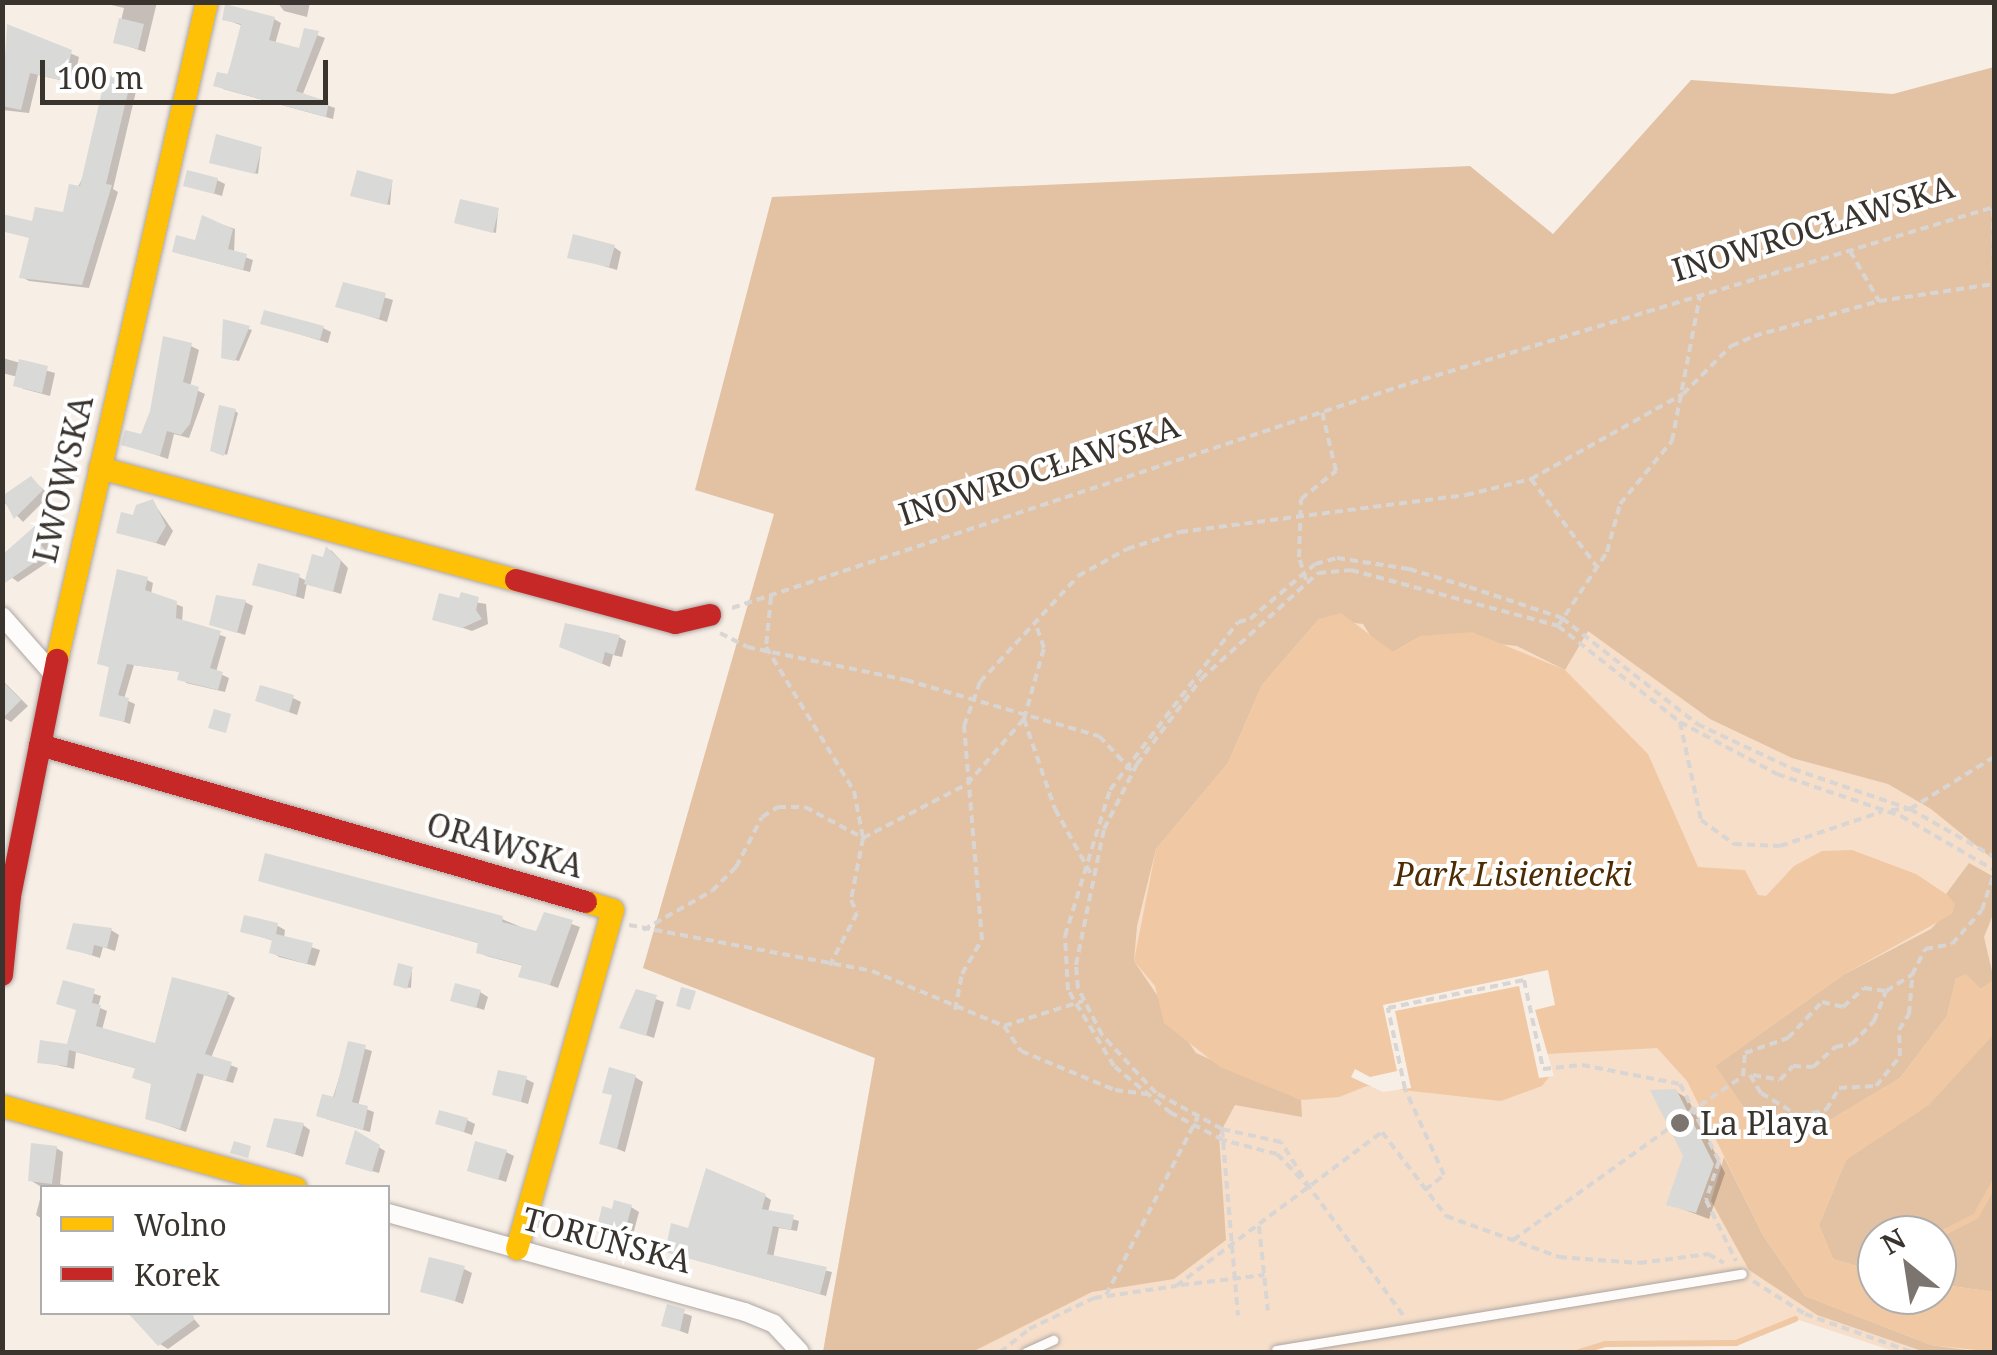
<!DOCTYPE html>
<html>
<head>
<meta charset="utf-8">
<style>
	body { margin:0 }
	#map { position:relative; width:1997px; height:1355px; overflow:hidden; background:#f7eee6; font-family:"Noto Serif",serif }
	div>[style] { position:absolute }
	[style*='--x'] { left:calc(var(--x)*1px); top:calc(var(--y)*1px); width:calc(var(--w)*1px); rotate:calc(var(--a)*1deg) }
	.green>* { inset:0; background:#f6dec9 }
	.forest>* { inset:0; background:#e3c2a4 }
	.water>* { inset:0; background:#f0c8a4 }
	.pier>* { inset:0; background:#f7eee6 }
	.shadow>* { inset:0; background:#0003 }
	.stream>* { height:6px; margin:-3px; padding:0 3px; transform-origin:3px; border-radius:3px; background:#f0c8a4 }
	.building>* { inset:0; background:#d9d9d7 }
	.path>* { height:4px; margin-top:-2px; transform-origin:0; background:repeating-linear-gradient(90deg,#d8d5d3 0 8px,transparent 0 13px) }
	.roads { filter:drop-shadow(0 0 2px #ada6a1) drop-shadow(0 0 2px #ada6a1) }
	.lane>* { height:9px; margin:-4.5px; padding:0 4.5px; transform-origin:4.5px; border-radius:4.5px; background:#fefcfb }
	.street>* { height:18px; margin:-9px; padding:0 9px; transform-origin:9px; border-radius:9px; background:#fefcfb }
	.slow>* { height:22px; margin:-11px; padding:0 11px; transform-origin:11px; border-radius:11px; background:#ffc107 }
	.jam>* { height:22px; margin:-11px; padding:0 11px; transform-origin:11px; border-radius:11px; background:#c62828 }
	.dots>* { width:28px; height:28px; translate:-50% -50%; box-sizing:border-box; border:5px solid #fff; border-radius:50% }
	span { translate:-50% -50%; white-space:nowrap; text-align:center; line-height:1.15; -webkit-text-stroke:8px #fff; paint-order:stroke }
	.street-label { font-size:32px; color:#3a342f }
	.park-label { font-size:32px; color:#4e2c04; font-style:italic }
	.poi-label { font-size:32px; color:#3a342f }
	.left { translate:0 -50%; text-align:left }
	.frame { position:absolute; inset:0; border:5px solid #3a342f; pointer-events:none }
	.legend { position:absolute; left:40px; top:1185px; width:350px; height:130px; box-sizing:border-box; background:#fff; border:2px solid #b0aeac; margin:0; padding:12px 18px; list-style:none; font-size:30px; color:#3a342f }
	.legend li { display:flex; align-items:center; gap:20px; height:50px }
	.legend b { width:50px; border:2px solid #b0aeac }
	.north { position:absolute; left:1857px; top:1215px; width:100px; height:100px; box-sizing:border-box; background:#fff; border:2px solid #b0aeac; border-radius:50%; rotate:330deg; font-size:28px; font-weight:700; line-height:40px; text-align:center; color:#3a342f }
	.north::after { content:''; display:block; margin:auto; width:35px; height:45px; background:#7c756f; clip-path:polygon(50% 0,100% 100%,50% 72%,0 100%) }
	.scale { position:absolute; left:40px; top:60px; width:288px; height:45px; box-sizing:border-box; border:5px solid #3a342f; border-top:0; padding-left:12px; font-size:30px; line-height:35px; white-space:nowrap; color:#3a342f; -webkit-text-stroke:8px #fff; paint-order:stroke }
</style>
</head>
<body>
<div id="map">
	<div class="green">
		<div style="clip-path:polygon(evenodd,1994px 218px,1994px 1352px,1896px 1352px,1796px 1319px,1736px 1343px,1606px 1344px,1579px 1352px,823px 1352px,875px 1058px,643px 968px,1994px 218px,1877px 1235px,1937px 1235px,1937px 1295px,1877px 1295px,1877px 1235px)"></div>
	</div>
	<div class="forest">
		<div style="clip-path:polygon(1994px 67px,1994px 860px,1931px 809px,1888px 784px,1792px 758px,1710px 719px,1588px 631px,1565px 670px,1517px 646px,1421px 636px,1393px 652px,1377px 646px,1363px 624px,1319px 619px,1262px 685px,1228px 763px,1156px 849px,1137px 926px,1134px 961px,1196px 1053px,1301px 1100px,1302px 1117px,1235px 1105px,1219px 1135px,1226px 1240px,1174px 1279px,1092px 1292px,972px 1352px,823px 1352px,875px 1058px,643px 968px,774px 514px,695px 490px,772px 197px,1470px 166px,1553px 234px,1691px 80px,1893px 94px)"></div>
		<div style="clip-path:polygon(1969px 863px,1994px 877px,1994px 912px,1984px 937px,1994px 980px,1981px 989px,1956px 978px,1947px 1016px,1900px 1078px,1820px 1126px,1778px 1131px,1744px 1108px,1715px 1066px,1843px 975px,1931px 929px,1954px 904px,1946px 894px)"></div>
		<div style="clip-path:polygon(1994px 1034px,1994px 1292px,1937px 1284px,1937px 1235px,1877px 1235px,1877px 1272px,1833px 1259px,1819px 1225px,1846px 1160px)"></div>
		<div style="clip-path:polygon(1724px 1157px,1764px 1237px,1805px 1296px,1931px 1345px,1980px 1352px,1925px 1352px,1817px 1315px,1749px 1270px,1711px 1201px)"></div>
	</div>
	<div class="water">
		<div style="clip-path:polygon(1341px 613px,1393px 652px,1421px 636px,1472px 632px,1565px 670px,1648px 754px,1698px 867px,1745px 870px,1758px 895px,1766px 896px,1794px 866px,1822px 851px,1852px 850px,1916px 874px,1946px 894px,1955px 904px,1952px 914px,1843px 975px,1715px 1066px,1744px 1108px,1777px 1131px,1820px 1126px,1900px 1078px,1947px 1016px,1956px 978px,1966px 974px,1981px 989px,1994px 980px,1994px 1034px,1929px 1105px,1846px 1160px,1819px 1225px,1833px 1259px,1877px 1272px,1877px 1295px,1937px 1295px,1937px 1284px,1994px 1292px,1994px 1352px,1931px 1345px,1805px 1296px,1764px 1237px,1687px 1081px,1657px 1048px,1547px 1054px,1549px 1077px,1542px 1086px,1501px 1101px,1367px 1086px,1339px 1097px,1301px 1100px,1220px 1067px,1164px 1023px,1155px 986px,1134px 961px,1156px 849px,1228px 763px,1262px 685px,1319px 619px)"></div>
	</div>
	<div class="pier">
		<div style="clip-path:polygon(1548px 970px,1555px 1005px,1535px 1010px,1554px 1076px,1539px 1078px,1519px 986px,1395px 1011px,1411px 1088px,1383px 1092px,1351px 1077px,1355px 1069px,1370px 1077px,1397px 1071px,1383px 1005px)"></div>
	</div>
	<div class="shadow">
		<div style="clip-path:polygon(99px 2px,157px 2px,145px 52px,116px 42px,124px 8px)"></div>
		<div style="clip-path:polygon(277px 2px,310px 2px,307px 17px,284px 11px)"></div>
		<div style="clip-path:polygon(224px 19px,274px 19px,281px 23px,275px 44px,301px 52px,306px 31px,325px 38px,302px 96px,335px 108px,333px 119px,223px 89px,243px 26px)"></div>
		<div style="clip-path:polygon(9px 28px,79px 57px,73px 83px,38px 75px,29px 113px,2px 110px)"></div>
		<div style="clip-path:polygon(130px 83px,137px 87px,113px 189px,118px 192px,89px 288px,29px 281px,22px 277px,31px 238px,2px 231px,2px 217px,34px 224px,64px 215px)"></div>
		<div style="clip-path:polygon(261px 149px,258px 174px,215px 163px)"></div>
		<div style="clip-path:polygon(217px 180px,225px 184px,222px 196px,186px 185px)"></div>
		<div style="clip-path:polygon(392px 182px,390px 205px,356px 197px)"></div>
		<div style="clip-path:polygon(498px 211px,496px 233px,460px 224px)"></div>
		<div style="clip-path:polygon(203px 218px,235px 229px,234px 253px,253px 260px,250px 272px,181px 254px,196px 243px)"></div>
		<div style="clip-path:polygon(614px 247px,621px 252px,617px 270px,570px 256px)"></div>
		<div style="clip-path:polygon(344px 285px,393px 300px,387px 322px,338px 306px)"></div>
		<div style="clip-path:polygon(225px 322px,252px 330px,239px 361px,227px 358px)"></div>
		<div style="clip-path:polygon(263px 323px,323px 328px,331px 332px,328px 343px)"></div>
		<div style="clip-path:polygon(191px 346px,199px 350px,190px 387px,205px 394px,189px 438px,174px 434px,168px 459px,124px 444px,142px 437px)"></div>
		<div style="clip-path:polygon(2px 348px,3px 358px,55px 373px,50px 396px,24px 389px,16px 385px,18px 377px,2px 373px)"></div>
		<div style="clip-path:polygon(235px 411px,238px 413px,227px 455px,216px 451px)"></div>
		<div style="clip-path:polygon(31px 479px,50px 495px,23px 522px,2px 500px)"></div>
		<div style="clip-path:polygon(153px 502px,173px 531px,165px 546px,118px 531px)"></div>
		<div style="clip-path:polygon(36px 528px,53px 543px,46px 550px,54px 558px,18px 582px,11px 577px)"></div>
		<div style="clip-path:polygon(331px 550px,348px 568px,341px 594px,307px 583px,304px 599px,255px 584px,299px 577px,307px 581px)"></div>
		<div style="clip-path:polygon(147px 580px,153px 583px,151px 594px,183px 607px,182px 622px,226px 637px,216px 672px,229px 678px,225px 692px,186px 683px,182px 672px,134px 665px,124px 699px,135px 704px,130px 724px,102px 714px,111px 668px,100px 663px)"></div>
		<div style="clip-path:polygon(441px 596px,486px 604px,488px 624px,472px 631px,435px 618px)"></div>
		<div style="clip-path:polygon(245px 602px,253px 606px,245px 635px,212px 624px)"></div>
		<div style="clip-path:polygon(619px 637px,626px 641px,622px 657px,613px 655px,610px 667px,570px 650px)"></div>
		<div style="clip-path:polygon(2px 680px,28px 706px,11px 722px,2px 717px)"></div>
		<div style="clip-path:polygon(293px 698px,301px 702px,297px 715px,266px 704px)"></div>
		<div style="clip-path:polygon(261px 880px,502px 919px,537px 934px,546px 915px,580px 927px,558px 988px,521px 975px,524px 966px,486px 956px,479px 951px,481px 944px)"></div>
		<div style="clip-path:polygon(278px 926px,285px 930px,284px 938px,320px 950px,315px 966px,279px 957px,272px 952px,274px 941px,243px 931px)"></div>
		<div style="clip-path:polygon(111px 930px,119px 935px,115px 951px,103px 947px,100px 958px,69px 948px)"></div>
		<div style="clip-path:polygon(412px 969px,411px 988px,399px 986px)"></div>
		<div style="clip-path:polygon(64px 984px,101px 996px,98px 1007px,107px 1011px,102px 1030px,156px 1046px,228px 994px,235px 998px,211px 1058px,238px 1068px,233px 1083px,204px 1075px,186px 1132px,155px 1121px,154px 1085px,138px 1069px,76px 1052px,74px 1069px,40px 1061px,68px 1047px,79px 1011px)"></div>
		<div style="clip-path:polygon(480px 992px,488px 997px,484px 1010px,453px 1000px)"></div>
		<div style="clip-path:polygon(636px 992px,664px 1002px,654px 1038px,622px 1027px)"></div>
		<div style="clip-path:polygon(350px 1044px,372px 1051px,358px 1106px,374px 1112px,370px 1132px,326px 1119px)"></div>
		<div style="clip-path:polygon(635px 1077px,643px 1082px,625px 1152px,602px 1143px,614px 1096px,605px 1091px)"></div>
		<div style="clip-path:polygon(526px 1079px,534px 1083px,528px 1104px,495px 1094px)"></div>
		<div style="clip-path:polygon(1675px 1091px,1688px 1099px,1725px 1173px,1709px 1219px,1669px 1204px,1686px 1156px)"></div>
		<div style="clip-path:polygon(467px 1120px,475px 1124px,472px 1135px,438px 1123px)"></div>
		<div style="clip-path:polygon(303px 1125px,310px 1130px,303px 1157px,269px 1146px)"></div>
		<div style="clip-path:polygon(356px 1133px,385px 1151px,379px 1173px,354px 1166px)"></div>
		<div style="clip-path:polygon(56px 1148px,63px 1152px,60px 1184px,75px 1188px,43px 1188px,30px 1180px)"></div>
		<div style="clip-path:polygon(506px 1152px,514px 1156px,506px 1182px,470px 1170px)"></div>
		<div style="clip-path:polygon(42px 1191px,42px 1219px,36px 1215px)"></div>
		<div style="clip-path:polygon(765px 1196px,771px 1200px,768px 1212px,799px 1221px,797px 1231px,779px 1228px,773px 1258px,832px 1272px,826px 1296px,674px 1254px,690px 1231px)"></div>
		<div style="clip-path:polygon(631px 1207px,639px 1212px,631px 1242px,599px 1230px,614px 1212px)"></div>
		<div style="clip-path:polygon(464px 1269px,472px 1273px,463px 1304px,423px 1290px)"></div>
		<div style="clip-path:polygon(669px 1308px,692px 1316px,688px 1334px,664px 1325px)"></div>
		<div style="clip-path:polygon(188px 1312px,200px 1326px,168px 1349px,160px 1344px)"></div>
	</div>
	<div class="stream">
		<div style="--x:1937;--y:1236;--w:44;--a:-27.1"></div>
		<div style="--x:1976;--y:1216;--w:38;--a:-61"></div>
		<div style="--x:1579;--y:1352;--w:28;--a:-17"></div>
		<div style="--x:1606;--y:1344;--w:130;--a:-0.4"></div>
		<div style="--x:1736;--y:1343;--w:64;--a:-22.1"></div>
	</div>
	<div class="building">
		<div style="clip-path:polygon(225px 4px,275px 17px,269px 40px,299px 48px,304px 28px,319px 31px,296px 91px,329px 102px,326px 117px,213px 86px,217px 72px,228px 74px,241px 24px,222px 20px)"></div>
		<div style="clip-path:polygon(119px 18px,144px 24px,138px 49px,113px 43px)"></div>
		<div style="clip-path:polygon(7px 24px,72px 50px,65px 81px,30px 73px,21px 110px,2px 106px)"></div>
		<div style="clip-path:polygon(112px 76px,131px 80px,106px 184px,112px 185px,82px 285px,19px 278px,29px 238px,2px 231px,2px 214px,32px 221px,35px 207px,63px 212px,69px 184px,80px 186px,105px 78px)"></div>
		<div style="clip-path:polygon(216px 134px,262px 147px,255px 174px,209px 163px)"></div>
		<div style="clip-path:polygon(187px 170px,218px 178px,214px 194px,183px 186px)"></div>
		<div style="clip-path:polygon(357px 170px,393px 180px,387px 205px,350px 196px)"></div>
		<div style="clip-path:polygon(460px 199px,499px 208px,493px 233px,454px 223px)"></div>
		<div style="clip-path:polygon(202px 215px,233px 229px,228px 249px,247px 254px,243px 270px,172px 252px,176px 235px,195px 240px)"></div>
		<div style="clip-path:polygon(573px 234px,615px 245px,609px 267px,567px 258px)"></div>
		<div style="clip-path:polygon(343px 282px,386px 293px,379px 319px,335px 307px)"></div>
		<div style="clip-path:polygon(264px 310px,324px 326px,320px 340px,260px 324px)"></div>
		<div style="clip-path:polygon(223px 319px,250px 326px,235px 361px,221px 358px)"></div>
		<div style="clip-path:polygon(163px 336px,192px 343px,183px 382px,199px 387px,190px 424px,181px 435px,167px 431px,160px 456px,121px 445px,125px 430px,141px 434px,150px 411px)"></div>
		<div style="clip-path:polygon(19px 359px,48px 366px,42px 393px,13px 386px)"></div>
		<div style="clip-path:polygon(219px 405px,236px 409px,224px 456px,210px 451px)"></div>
		<div style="clip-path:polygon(31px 476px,43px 490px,14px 519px,2px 496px)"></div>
		<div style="clip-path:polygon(153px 499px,166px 526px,156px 543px,116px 533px,121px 512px,133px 515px,136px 505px)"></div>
		<div style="clip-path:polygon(36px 525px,47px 537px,40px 544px,48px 553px,2px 585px,2px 555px)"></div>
		<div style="clip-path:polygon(326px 546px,341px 561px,333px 592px,304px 584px,312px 554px,323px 557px)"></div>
		<div style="clip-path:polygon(258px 563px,300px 574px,296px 596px,252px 585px)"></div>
		<div style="clip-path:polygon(117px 569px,148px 577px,145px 590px,177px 601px,176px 618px,221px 631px,210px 668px,223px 672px,218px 690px,177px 680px,179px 672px,127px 664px,118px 695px,129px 698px,124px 722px,99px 716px,109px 667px,97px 664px)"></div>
		<div style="clip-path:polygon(461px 592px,479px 597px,476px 610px,482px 619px,462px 628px,432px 620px,439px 593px,459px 598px)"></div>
		<div style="clip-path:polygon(216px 595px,246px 600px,237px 633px,209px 625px)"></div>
		<div style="clip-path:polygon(565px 623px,620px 635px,614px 655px,605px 652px,602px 664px,559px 647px)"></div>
		<div style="clip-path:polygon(2px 681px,21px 700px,2px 719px)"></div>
		<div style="clip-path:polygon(260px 685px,294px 695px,289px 712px,255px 701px)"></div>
		<div style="clip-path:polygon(214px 709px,231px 714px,226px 733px,208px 728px)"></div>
		<div style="clip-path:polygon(265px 853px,503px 916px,502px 922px,536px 931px,544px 912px,573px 920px,550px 985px,518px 977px,522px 965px,476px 953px,478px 943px,258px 881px)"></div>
		<div style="clip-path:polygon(244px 915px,278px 923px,276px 934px,313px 943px,307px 964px,269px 953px,272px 940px,240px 932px)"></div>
		<div style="clip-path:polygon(73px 923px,112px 928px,107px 948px,94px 945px,92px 955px,66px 949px)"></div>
		<div style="clip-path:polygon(398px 963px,413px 967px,407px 989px,393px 985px)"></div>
		<div style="clip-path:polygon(172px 977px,229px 992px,205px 1054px,232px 1062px,226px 1081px,197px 1073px,180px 1129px,145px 1119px,151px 1084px,132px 1078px,135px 1068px,69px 1050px,67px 1066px,37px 1063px,40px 1040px,67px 1044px,76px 1010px,56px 1004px,63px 980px,95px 989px,92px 1003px,101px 1005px,96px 1026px,155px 1043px)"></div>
		<div style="clip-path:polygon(455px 983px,481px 990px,476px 1008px,450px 1001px)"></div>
		<div style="clip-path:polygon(681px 987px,696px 991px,690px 1010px,676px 1006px)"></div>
		<div style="clip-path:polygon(636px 989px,657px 995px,646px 1036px,619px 1028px)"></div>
		<div style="clip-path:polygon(348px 1041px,366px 1045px,352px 1102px,368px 1106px,363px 1130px,316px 1116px,322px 1094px,334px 1097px)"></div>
		<div style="clip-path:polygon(609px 1067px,636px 1075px,617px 1149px,599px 1144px,612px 1095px,602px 1093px)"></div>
		<div style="clip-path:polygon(498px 1070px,527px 1076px,521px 1102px,492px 1095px)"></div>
		<div style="clip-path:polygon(1676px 1089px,1714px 1164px,1696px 1213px,1666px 1205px,1683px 1156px,1650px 1090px)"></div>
		<div style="clip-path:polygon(439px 1110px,468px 1118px,464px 1132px,435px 1124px)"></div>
		<div style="clip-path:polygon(274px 1118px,304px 1123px,295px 1154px,266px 1147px)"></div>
		<div style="clip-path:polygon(355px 1130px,380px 1145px,372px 1172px,345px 1164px)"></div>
		<div style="clip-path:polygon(234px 1141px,251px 1146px,248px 1158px,230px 1153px)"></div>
		<div style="clip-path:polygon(475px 1141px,507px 1150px,498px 1180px,467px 1171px)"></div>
		<div style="clip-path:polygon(31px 1143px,57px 1146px,52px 1184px,28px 1181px)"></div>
		<div style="clip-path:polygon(706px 1168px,766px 1194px,762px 1209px,794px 1215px,791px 1230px,773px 1226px,767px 1254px,827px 1267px,820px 1294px,665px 1252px,671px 1223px,688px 1228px)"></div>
		<div style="clip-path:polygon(614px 1200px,632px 1205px,623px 1239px,596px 1232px,602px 1206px,612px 1209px)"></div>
		<div style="clip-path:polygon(429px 1257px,465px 1266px,455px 1301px,420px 1292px)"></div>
		<div style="clip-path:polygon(667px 1304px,685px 1309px,680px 1331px,661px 1326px)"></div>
		<div style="clip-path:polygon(127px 1312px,193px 1312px,194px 1320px,158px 1346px)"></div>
	</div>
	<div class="path">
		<div style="--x:1993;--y:209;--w:75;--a:89.2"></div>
		<div style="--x:1850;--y:251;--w:58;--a:59.9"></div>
		<div style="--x:1531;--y:479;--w:110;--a:53.1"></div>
		<div style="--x:1306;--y:580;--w:24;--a:-107"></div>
		<div style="--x:1299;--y:557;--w:58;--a:-88"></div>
		<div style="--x:1301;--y:499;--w:45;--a:-38.7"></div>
		<div style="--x:1336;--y:471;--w:61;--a:-103.3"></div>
		<div style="--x:771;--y:597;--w:50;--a:95.7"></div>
		<div style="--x:766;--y:647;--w:169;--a:58.6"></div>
		<div style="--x:854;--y:791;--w:48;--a:79.2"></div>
		<div style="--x:863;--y:838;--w:63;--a:101"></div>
		<div style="--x:851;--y:900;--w:14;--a:65"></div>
		<div style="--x:857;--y:913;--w:59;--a:117.4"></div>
		<div style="--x:732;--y:608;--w:702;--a:-18.36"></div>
		<div style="--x:1398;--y:387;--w:623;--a:-16.81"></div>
		<div style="--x:1558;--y:626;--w:89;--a:-56.5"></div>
		<div style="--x:1607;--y:552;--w:50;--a:-74.8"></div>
		<div style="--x:1620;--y:504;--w:82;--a:-50.5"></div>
		<div style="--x:1672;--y:441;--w:149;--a:-79.1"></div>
		<div style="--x:720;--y:633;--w:30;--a:27"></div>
		<div style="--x:747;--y:647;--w:162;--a:11.7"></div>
		<div style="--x:906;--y:680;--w:201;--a:16.2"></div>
		<div style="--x:1099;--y:736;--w:50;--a:46.6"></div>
		<div style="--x:1024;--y:719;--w:95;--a:71"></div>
		<div style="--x:1055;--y:809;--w:74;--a:61"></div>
		<div style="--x:1680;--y:722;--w:100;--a:77.9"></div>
		<div style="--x:1701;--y:820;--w:41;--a:36"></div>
		<div style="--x:1734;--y:844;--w:46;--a:2.5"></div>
		<div style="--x:1780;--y:846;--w:107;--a:-18.6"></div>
		<div style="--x:1891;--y:810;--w:19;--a:-3"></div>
		<div style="--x:1910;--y:809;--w:99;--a:-31.8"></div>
		<div style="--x:629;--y:925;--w:247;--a:10.7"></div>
		<div style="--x:872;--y:971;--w:143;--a:22.6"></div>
		<div style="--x:1004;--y:1026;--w:83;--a:-17.6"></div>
		<div style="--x:643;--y:930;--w:79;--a:-29.5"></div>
		<div style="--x:712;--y:891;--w:34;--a:-45"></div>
		<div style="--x:736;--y:867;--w:56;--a:-62.5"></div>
		<div style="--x:762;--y:817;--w:19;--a:-32"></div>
		<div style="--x:778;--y:807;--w:27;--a:0"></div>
		<div style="--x:805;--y:807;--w:66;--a:28.1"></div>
		<div style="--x:863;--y:838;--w:117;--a:-27.4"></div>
		<div style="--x:967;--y:784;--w:86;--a:-48.8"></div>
		<div style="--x:1024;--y:719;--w:74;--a:-74.3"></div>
		<div style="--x:1044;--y:648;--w:21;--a:-109"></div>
		<div style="--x:955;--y:1010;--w:37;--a:-79"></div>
		<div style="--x:962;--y:974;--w:39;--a:-60"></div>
		<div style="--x:982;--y:940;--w:215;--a:-94.8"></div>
		<div style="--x:964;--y:726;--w:47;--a:-70"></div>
		<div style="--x:980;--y:682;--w:144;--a:-47.2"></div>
		<div style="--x:1078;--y:576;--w:56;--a:-28.9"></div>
		<div style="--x:1127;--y:549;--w:56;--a:-17.8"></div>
		<div style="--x:1180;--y:532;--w:288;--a:-7.4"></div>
		<div style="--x:1466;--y:495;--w:67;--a:-13.8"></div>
		<div style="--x:1531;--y:479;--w:174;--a:-29.2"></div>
		<div style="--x:1683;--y:394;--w:68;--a:-45"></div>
		<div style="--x:1731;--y:346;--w:25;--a:-23"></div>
		<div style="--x:1754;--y:336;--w:130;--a:-15.6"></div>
		<div style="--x:1879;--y:301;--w:116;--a:-8.4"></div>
		<div style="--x:1004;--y:1026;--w:30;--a:56"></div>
		<div style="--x:1021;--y:1051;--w:102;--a:22.5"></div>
		<div style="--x:1115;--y:1090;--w:32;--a:7"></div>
		<div style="--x:1750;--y:1075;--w:21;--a:59"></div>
		<div style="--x:1761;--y:1093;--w:44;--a:31.2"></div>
		<div style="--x:1799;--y:1116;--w:28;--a:-13"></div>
		<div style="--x:1826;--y:1110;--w:26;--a:-59"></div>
		<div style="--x:1839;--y:1088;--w:37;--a:-3"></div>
		<div style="--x:1876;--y:1086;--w:38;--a:-51"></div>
		<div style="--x:1900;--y:1056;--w:26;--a:-92"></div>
		<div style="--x:1899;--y:1030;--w:19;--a:-58"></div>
		<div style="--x:1909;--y:1014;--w:38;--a:-85"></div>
		<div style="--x:1753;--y:1075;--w:27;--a:10"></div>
		<div style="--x:1780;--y:1080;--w:19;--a:-47"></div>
		<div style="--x:1793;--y:1066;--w:20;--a:3"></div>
		<div style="--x:1813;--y:1067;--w:30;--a:-42"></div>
		<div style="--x:1835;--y:1047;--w:17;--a:-10"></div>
		<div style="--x:1852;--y:1044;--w:32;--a:-46"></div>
		<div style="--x:1874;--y:1021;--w:32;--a:-68"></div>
		<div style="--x:1689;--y:1113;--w:65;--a:-34.4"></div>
		<div style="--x:1743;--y:1076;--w:23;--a:-85"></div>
		<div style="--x:1745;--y:1053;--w:46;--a:-19.2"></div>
		<div style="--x:1788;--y:1038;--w:50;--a:-46.6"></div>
		<div style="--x:1822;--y:1002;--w:22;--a:13"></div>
		<div style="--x:1843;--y:1007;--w:28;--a:-42"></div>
		<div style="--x:1864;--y:988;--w:22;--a:8"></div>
		<div style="--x:1886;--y:991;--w:31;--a:-32"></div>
		<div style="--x:1912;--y:975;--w:29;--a:-63"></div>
		<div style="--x:1925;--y:949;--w:27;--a:-10"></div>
		<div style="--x:1952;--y:944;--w:45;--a:-48.6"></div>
		<div style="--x:1982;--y:910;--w:39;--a:-72"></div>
		<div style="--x:1222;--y:1129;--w:187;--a:85.1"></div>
		<div style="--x:1310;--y:1188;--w:54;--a:-122.2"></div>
		<div style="--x:1281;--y:1142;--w:60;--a:-167.6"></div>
		<div style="--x:1222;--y:1129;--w:75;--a:-151.4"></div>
		<div style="--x:1156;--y:1093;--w:79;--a:-133"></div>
		<div style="--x:1102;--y:1035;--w:53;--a:-117.1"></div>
		<div style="--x:1078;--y:988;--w:23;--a:-95"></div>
		<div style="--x:1076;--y:965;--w:139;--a:-78.4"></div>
		<div style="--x:1104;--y:829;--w:73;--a:-63.1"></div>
		<div style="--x:1137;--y:764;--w:106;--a:-53"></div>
		<div style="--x:1201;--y:679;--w:158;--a:-42.2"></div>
		<div style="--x:1318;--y:573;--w:33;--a:-5"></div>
		<div style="--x:1351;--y:570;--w:214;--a:15.1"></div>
		<div style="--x:1558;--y:626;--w:155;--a:38.2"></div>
		<div style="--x:1680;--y:722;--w:110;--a:28.2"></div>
		<div style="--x:1777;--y:774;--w:131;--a:18.7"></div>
		<div style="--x:1901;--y:816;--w:108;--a:30.1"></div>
		<div style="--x:1425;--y:1190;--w:24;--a:-38"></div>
		<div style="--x:1444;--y:1175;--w:94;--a:-114.4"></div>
		<div style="--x:1405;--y:1089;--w:83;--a:-101.9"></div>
		<div style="--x:1388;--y:1008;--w:139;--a:-11.6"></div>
		<div style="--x:1524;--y:980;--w:91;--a:77.9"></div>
		<div style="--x:1543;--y:1069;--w:39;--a:-6"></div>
		<div style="--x:1582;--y:1065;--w:100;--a:11"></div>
		<div style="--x:1680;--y:1084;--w:86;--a:63.1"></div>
		<div style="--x:1719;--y:1161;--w:41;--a:108.4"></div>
		<div style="--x:1706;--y:1200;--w:68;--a:63.8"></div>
		<div style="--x:1259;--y:1226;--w:85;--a:84"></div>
		<div style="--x:1513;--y:1240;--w:191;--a:-35.6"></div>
		<div style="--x:1753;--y:1281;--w:62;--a:32.4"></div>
		<div style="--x:1805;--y:1314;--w:114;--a:19.6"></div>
		<div style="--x:1181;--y:1285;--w:84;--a:-6.9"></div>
		<div style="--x:1106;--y:1295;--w:200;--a:-62.7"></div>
		<div style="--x:1403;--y:1315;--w:157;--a:-126.2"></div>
		<div style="--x:1310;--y:1188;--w:47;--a:-134.1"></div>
		<div style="--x:1277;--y:1154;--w:56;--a:-165.5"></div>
		<div style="--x:1223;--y:1140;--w:59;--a:-152.6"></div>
		<div style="--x:1171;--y:1113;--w:74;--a:-140.5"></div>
		<div style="--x:1114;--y:1066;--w:89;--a:-121.2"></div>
		<div style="--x:1068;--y:990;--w:54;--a:-93.2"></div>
		<div style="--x:1065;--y:936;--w:153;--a:-72.9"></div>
		<div style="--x:1110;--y:790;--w:211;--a:-52.7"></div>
		<div style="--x:1238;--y:622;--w:12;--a:-14"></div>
		<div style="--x:1250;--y:619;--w:85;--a:-40.2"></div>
		<div style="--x:1315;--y:564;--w:23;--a:-15"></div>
		<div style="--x:1337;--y:558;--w:73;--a:8.7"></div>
		<div style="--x:1409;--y:569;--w:63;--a:16.7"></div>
		<div style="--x:1469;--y:587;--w:98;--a:18.4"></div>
		<div style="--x:1562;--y:618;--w:172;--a:38.1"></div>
		<div style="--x:1697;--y:724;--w:106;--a:25.1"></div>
		<div style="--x:1793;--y:769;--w:124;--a:18.9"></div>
		<div style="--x:1910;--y:809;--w:97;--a:29.7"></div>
		<div style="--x:1000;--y:1352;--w:37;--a:-38"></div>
		<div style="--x:1029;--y:1329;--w:72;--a:-25.5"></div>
		<div style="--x:1094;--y:1298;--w:83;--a:-8.3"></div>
		<div style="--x:1176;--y:1286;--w:257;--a:-36.8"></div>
		<div style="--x:1382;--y:1132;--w:106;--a:52.7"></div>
		<div style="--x:1446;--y:1216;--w:120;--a:19.9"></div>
		<div style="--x:1559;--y:1257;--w:80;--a:4.3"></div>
		<div style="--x:1639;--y:1263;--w:70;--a:-7.4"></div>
		<div style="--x:1708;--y:1254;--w:18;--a:29"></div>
	</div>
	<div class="roads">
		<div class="lane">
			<div style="--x:1276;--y:1350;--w:472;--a:-9.3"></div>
			<div style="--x:1026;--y:1352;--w:30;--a:-24"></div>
		</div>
		<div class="street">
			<div style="--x:2;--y:616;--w:79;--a:48.6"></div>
			<div style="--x:388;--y:1213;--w:370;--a:15.5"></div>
			<div style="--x:745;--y:1312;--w:31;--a:22"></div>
			<div style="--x:774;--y:1324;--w:38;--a:47"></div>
		</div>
		<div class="slow">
			<div style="--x:100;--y:468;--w:431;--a:15.1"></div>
			<div style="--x:57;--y:660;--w:675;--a:-77.16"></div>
			<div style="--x:2;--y:1106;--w:305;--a:15.6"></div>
			<div style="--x:517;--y:1249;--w:352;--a:-74.2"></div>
			<div style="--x:613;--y:910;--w:28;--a:-163"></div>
		</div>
		<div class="jam">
			<div style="--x:516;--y:580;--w:165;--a:15.1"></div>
			<div style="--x:675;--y:623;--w:36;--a:-13"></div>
			<div style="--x:40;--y:745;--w:568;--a:16.04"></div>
			<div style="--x:2;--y:975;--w:79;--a:-84.2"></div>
			<div style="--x:10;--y:896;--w:241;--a:-78.7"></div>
		</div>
	</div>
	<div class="dots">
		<div style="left:1680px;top:1123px;background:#7c756f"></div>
	</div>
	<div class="street-label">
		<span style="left:1813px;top:228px;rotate:-17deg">INOWROCŁAWSKA</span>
		<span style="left:1039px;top:470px;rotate:-18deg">INOWROCŁAWSKA</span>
		<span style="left:63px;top:479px;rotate:-77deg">LWOWSKA</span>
		<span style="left:505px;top:845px;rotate:16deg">ORAWSKA</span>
		<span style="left:607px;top:1240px;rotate:15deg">TORUŃSKA</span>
	</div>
	<div class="park-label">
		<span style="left:1513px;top:874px">Park Lisieniecki</span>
	</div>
	<div class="poi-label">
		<span class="left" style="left:1700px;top:1123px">La Playa</span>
	</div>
	<div class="frame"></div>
	<ul class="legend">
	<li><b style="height:12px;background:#ffc107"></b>Wolno</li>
	<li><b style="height:12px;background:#c62828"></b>Korek</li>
	</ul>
	<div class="north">N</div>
	<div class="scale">100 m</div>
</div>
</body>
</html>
